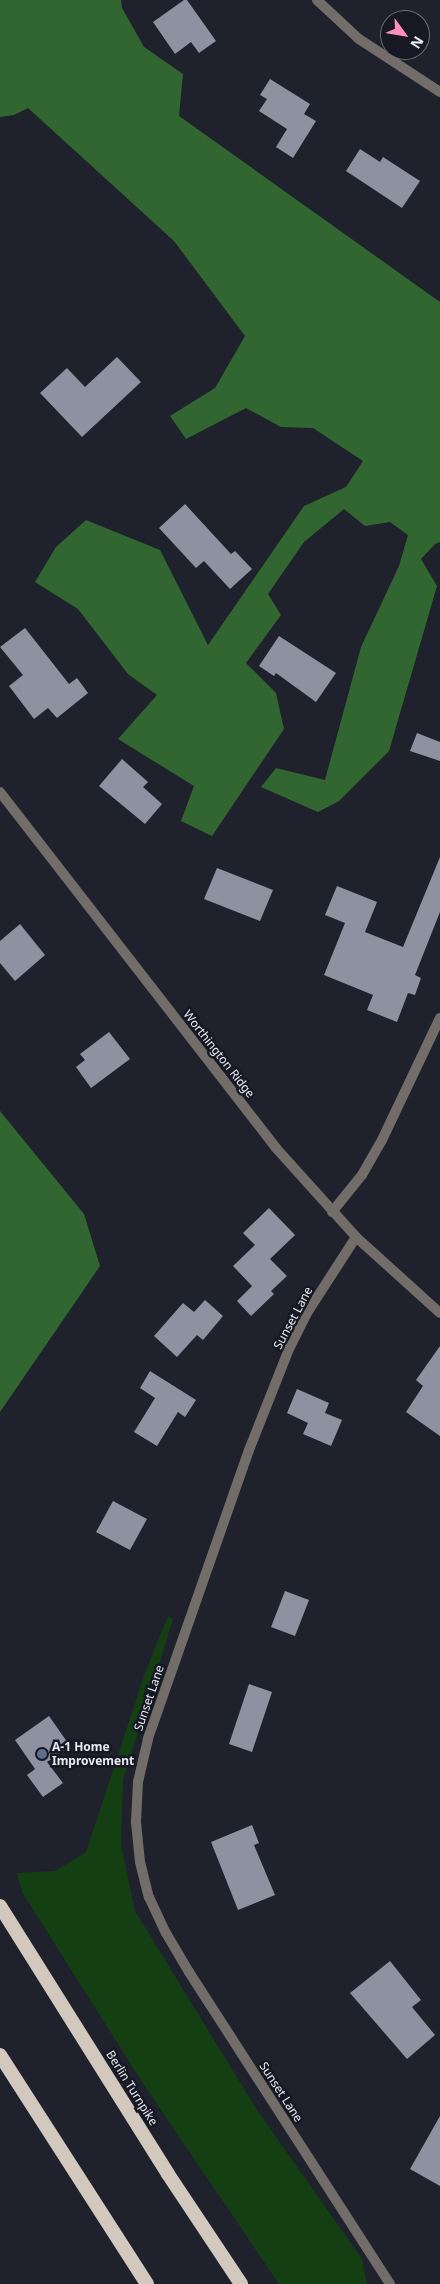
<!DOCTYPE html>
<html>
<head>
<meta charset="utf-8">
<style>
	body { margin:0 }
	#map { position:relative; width:440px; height:2284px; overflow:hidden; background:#1f222c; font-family:"Noto Sans",sans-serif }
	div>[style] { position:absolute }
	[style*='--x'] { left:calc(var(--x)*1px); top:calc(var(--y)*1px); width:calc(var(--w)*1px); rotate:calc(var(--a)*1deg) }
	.green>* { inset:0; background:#143f13 }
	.forest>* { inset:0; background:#326630 }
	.building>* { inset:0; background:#8e919f }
	.minor>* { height:10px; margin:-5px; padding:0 5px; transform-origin:5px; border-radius:5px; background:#726d68 }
	.tertiary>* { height:10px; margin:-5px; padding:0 5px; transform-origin:5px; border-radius:5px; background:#726d68 }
	.trunk>* { height:14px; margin:-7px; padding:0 7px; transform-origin:7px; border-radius:7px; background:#d2c8bd }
	.dots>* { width:14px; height:14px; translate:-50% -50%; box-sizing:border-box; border:2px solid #161823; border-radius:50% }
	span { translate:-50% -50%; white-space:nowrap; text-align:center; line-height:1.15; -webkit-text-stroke:5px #161823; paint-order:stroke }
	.street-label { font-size:12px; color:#e8eaf1 }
	.poi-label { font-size:12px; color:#e8eaf1; font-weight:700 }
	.left { translate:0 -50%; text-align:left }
	.north { position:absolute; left:380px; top:10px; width:50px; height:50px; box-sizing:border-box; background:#161823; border:1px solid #6a6c75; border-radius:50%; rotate:122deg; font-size:14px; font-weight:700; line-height:20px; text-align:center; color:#e8eaf1 }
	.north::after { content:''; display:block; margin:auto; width:18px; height:22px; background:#fe8ebd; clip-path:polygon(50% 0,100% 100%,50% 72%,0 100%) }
</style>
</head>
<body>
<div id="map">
	<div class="green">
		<div style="clip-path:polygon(168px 1616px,173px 1619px,123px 1780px,121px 1845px,135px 1911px,257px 2110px,362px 2259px,367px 2284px,279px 2284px,142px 2082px,22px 1892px,17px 1873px,55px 1871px,86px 1852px,145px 1673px)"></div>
	</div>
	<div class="forest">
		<div style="clip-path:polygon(0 0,121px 0,122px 8px,144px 47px,183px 74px,179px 116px,440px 302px,440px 542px,435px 544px,421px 559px,437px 586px,389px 751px,339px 801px,318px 812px,261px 787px,276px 768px,325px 780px,361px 647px,399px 566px,408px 535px,390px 522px,365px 526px,344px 509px,304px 542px,268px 594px,281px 615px,246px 663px,276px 693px,284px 729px,212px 836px,181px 821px,194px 786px,118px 739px,157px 695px,128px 674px,78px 609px,35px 582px,56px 547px,86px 520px,160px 550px,208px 645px,304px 506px,346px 487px,363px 461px,313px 428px,281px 427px,246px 408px,186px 439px,170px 416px,215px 388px,245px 336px,174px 241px,28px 108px,14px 115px,0 117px)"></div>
		<div style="clip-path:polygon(0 1111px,84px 1214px,100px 1266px,0 1412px)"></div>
	</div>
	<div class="building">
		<div style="clip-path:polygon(184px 0,187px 0,216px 41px,199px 53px,191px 42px,175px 54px,153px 22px)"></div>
		<div style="clip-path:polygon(270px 79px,310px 104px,304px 114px,316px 121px,293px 158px,276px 147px,287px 129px,259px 111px,267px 99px,260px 95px)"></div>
		<div style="clip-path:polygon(360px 149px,380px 162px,383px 157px,420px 181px,402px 208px,346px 171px)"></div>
		<div style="clip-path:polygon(117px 357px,141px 382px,82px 437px,40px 393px,67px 368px,85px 387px)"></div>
		<div style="clip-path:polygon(185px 504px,231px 554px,235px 551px,252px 569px,230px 589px,204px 561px,196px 568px,159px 528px)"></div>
		<div style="clip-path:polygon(25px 628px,69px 684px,77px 678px,88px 693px,57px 718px,48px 708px,34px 719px,9px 686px,23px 675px,0 647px)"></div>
		<div style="clip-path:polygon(279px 636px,336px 673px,316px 702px,276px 673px,274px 676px,259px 666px)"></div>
		<div style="clip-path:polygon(417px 733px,440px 742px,440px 761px,410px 751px)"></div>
		<div style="clip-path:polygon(122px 759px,148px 782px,143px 787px,162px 804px,145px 824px,99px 786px)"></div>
		<div style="clip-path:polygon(440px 857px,440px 912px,415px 975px,421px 978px,415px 995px,408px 993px,397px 1022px,367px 1010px,373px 995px,324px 975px,345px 923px,325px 915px,337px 886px,377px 902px,365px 932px,403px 947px)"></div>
		<div style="clip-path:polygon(217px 868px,273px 890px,260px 921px,204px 899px)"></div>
		<div style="clip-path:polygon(20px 924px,45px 955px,15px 981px,0 963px,0 941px)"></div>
		<div style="clip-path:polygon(109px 1032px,130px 1059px,91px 1088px,76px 1067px,85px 1060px,80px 1054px)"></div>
		<div style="clip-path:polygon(269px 1208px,295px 1235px,270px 1259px,287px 1276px,271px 1291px,274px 1294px,251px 1316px,237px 1301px,252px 1286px,233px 1266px,255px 1245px,243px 1233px)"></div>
		<div style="clip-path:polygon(205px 1300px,223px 1316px,203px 1340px,197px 1335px,177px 1357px,154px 1336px,183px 1303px,194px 1312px)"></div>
		<div style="clip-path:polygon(440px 1346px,440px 1436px,406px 1412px,423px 1386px,416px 1380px)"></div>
		<div style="clip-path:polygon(150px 1371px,196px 1400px,185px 1417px,178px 1412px,157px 1446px,134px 1432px,155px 1398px,140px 1388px)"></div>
		<div style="clip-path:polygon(297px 1389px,329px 1403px,325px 1413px,342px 1420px,331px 1446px,303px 1434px,308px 1423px,287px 1413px)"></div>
		<div style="clip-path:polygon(113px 1501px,147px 1519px,130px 1550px,96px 1532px)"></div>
		<div style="clip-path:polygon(285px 1591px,309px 1600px,295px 1636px,271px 1627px)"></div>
		<div style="clip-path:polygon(249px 1684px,272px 1692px,252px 1752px,229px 1744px)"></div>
		<div style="clip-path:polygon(49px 1716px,70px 1746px,47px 1762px,63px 1783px,43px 1797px,27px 1775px,35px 1769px,15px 1740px)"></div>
		<div style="clip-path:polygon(252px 1825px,259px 1843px,254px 1845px,275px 1895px,238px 1910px,211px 1842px)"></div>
		<div style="clip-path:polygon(390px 1961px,421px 2000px,412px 2007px,435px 2035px,407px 2059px,350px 1993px)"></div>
		<div style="clip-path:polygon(440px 2116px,440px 2186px,410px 2169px)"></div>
	</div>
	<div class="minor">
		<div style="--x:317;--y:0;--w:57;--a:42.9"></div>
		<div style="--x:359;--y:39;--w:97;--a:33.2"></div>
		<div style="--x:332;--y:1212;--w:48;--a:-51"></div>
		<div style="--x:362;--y:1175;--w:40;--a:-60.3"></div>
		<div style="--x:382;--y:1140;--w:135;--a:-64.6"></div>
		<div style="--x:356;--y:1237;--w:90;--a:122.8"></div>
		<div style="--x:307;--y:1313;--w:40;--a:116.6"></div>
		<div style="--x:289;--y:1349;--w:109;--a:111.6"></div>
		<div style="--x:249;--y:1450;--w:306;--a:109.3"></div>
		<div style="--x:148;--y:1739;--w:44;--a:103.1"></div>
		<div style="--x:138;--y:1782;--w:40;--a:92.9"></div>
		<div style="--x:136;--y:1822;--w:40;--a:84.3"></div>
		<div style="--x:140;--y:1862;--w:36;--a:76"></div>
		<div style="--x:149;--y:1897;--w:40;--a:65"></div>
		<div style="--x:166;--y:1933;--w:45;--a:59.5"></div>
		<div style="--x:189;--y:1972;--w:371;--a:57.2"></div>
	</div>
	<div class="tertiary">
		<div style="--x:0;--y:792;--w:450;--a:52.2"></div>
		<div style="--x:276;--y:1148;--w:120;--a:48"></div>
		<div style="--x:356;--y:1237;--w:113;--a:42.1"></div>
	</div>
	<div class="trunk">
		<div style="--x:0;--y:1906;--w:316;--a:57.9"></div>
		<div style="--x:168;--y:2174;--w:132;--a:56.4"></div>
		<div style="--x:0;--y:2055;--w:272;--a:57.3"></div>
	</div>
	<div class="dots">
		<div style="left:42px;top:1754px;background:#5c6f8a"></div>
	</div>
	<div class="street-label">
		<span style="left:219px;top:1054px;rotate:52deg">Worthington Ridge</span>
		<span style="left:293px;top:1318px;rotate:-62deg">Sunset Lane</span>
		<span style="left:149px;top:1698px;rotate:-71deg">Sunset Lane</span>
		<span style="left:132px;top:2088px;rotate:58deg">Berlin Turnpike</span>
		<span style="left:281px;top:2092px;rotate:57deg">Sunset Lane</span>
	</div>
	<div class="poi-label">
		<span class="left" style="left:52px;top:1754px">A-1 Home<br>Improvement</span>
	</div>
	<div class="north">N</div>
</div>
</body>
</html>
